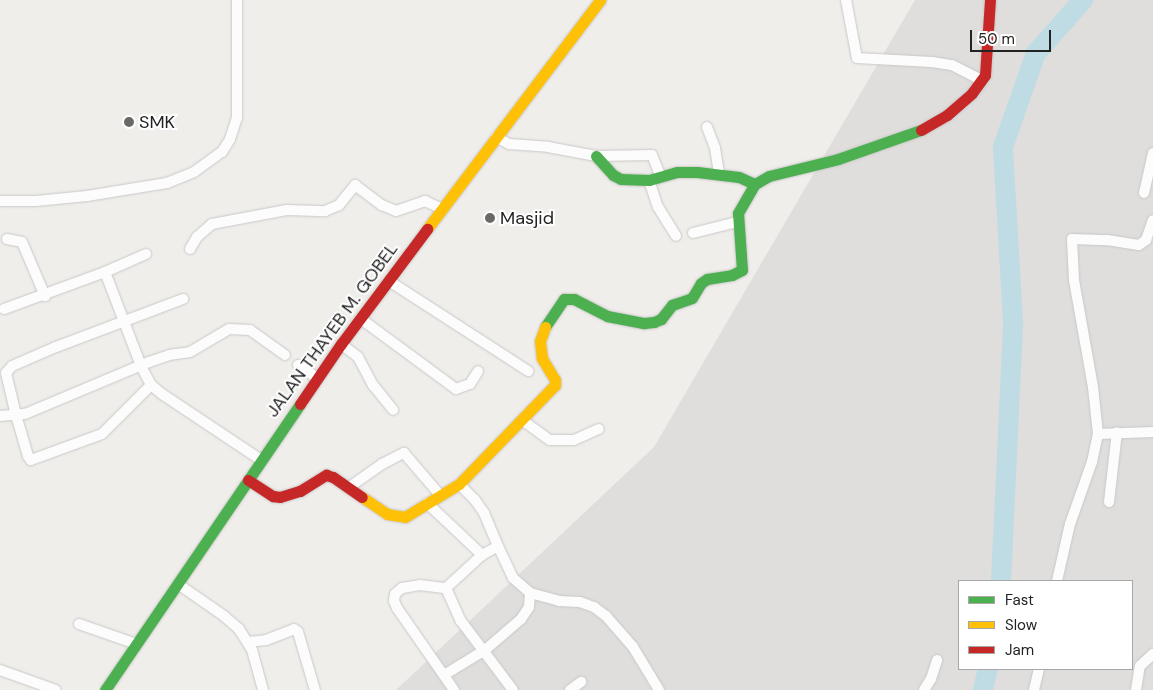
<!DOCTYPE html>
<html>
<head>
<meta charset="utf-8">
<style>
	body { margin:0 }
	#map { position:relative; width:1153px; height:690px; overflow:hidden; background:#f0eeeb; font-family:"DM Sans",sans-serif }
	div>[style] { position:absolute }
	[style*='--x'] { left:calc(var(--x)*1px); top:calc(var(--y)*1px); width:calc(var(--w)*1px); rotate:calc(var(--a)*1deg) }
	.residential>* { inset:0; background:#dfdedc }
	.river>* { height:20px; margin:-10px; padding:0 10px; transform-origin:10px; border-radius:10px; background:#bfdbe3 }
	.roads { filter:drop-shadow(0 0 1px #c9c8c7) drop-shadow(0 0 1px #c9c8c7) }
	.street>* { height:10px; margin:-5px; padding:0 5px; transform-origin:5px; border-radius:5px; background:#fdfcfc }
	.fast>* { height:11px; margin:-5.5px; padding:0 5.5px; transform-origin:5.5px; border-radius:5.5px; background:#4caf50 }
	.slow>* { height:11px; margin:-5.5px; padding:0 5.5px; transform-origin:5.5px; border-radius:5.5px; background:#ffc107 }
	.jam>* { height:11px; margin:-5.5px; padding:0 5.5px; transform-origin:5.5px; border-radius:5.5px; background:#c62828 }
	.dots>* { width:14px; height:14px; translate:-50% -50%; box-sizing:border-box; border:2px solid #fff; border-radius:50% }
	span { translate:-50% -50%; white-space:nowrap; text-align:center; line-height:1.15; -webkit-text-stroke:4px #fff; paint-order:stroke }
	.poi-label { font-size:18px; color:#222 }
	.left { translate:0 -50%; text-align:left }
	.street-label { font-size:18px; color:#222 }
	.legend { position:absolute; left:958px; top:580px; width:175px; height:90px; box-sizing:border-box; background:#fff; border:1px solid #a7a7a7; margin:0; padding:6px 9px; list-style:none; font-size:15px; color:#222 }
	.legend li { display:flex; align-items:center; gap:10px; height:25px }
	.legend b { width:25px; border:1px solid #a7a7a7 }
	.scale { position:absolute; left:970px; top:30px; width:81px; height:22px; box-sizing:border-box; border:2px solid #222; border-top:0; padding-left:6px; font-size:15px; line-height:18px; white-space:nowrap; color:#222; -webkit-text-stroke:4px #fff; paint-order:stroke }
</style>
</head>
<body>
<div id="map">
	<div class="residential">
		<div style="clip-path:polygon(evenodd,915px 0,1153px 0,1153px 690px,396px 690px,654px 447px,915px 0,959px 581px,1132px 581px,1132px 669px,959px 669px,959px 581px)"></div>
	</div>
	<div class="river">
		<div style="--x:1001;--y:581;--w:259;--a:-87.3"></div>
		<div style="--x:1013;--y:322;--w:175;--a:-93.3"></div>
		<div style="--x:1003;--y:147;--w:100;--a:-70.7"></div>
		<div style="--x:1036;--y:53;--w:71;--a:-48.4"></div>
		<div style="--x:983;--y:690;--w:22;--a:-77"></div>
	</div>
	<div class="roads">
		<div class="street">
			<div style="--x:846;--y:0;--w:59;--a:79.3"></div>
			<div style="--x:857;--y:58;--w:75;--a:3.1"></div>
			<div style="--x:932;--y:62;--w:20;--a:9"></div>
			<div style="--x:952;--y:65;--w:34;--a:27"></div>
			<div style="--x:707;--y:127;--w:22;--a:69"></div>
			<div style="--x:715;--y:148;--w:25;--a:81"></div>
			<div style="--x:496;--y:137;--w:15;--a:28"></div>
			<div style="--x:509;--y:144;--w:39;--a:4"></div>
			<div style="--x:548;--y:147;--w:49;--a:10.6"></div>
			<div style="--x:596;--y:156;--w:56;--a:-1"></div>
			<div style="--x:652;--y:155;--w:22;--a:68"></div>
			<div style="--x:649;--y:180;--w:28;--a:72"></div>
			<div style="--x:658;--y:207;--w:34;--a:58"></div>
			<div style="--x:1144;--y:193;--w:41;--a:-77.3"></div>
			<div style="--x:0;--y:201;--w:36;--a:0"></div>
			<div style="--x:36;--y:201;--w:51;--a:-5.6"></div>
			<div style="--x:87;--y:196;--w:81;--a:-9.2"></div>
			<div style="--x:167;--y:183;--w:29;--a:-22"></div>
			<div style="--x:194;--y:172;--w:34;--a:-36"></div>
			<div style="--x:222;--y:152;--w:15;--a:-58"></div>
			<div style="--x:230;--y:139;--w:22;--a:-72"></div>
			<div style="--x:237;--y:118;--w:118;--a:-90"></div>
			<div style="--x:693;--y:233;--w:45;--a:-14"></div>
			<div style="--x:7;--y:239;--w:15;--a:11"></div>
			<div style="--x:22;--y:242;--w:59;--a:66.9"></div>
			<div style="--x:190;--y:249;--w:14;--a:-60"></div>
			<div style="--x:197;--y:237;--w:20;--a:-41"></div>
			<div style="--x:212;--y:224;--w:76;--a:-10.6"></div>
			<div style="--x:287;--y:210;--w:38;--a:2"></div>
			<div style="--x:325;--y:211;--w:15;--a:-23"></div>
			<div style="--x:339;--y:205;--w:26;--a:-51"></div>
			<div style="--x:355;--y:185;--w:34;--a:37"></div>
			<div style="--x:382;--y:205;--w:15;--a:23"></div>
			<div style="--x:396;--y:211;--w:31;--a:-19"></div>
			<div style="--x:425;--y:201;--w:19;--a:25"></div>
			<div style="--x:146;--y:254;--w:45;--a:156.3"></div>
			<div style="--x:105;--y:272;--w:101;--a:69"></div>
			<div style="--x:141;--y:366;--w:21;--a:62"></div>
			<div style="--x:151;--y:385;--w:14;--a:39"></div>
			<div style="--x:162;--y:394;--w:119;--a:33.7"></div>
			<div style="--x:389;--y:281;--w:166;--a:32.9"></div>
			<div style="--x:4;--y:309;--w:108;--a:-20.1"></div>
			<div style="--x:361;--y:319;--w:118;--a:36.4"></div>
			<div style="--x:456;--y:389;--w:15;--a:-20"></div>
			<div style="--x:470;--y:384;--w:15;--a:-58"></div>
			<div style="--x:341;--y:344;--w:21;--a:37"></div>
			<div style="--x:358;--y:357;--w:32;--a:62"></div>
			<div style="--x:373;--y:385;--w:32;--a:51"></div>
			<div style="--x:298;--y:365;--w:23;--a:34"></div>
			<div style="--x:151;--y:385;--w:69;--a:135"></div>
			<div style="--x:102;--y:434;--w:76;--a:159.9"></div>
			<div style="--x:31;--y:460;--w:5;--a:-127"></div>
			<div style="--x:28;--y:456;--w:43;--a:-106.3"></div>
			<div style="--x:16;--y:415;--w:43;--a:-103.4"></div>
			<div style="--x:6;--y:373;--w:9;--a:-49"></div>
			<div style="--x:12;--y:366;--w:48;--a:-23.4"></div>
			<div style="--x:56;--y:347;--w:136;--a:-20.7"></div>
			<div style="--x:0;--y:416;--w:25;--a:-5"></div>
			<div style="--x:25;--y:414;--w:134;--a:-22.8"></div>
			<div style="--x:149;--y:362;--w:21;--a:-19"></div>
			<div style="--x:169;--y:355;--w:21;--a:-8"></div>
			<div style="--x:190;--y:352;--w:45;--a:-30.5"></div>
			<div style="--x:229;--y:329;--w:21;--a:3"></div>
			<div style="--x:250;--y:330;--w:43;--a:35.5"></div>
			<div style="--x:522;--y:420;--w:34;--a:36"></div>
			<div style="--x:550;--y:440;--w:24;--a:0"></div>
			<div style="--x:574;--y:440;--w:27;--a:-24"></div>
			<div style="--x:1098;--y:434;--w:55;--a:-2.1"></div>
			<div style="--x:459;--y:484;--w:23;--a:45"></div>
			<div style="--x:475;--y:500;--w:16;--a:55"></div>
			<div style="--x:484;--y:513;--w:36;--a:67"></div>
			<div style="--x:348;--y:488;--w:42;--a:-35.2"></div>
			<div style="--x:382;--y:464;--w:25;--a:-27"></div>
			<div style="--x:404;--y:453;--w:55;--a:49.4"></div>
			<div style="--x:1109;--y:502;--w:70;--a:-83.5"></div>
			<div style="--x:427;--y:503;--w:76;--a:43.4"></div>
			<div style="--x:1057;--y:581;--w:58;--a:-77.2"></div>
			<div style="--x:1070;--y:524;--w:66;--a:-70.5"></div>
			<div style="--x:1092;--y:462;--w:29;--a:-78"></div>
			<div style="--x:1098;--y:434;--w:47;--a:-96.1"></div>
			<div style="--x:1093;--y:387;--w:109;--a:-100.1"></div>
			<div style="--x:1074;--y:280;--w:41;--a:-92.8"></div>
			<div style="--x:1072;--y:239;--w:35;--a:2"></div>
			<div style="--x:1107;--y:240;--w:32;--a:9"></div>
			<div style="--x:1139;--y:245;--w:9;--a:-36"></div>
			<div style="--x:1146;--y:240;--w:21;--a:-71"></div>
			<div style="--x:178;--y:584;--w:56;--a:34.8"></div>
			<div style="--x:224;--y:616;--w:20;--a:41"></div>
			<div style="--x:239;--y:629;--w:25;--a:58"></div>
			<div style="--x:252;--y:650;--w:41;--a:74.6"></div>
			<div style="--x:446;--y:588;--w:49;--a:-42.5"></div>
			<div style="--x:482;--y:555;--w:18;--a:-29"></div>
			<div style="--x:498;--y:546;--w:35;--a:65"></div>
			<div style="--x:513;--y:578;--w:23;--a:41"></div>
			<div style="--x:530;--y:593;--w:30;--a:15"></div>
			<div style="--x:559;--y:601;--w:21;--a:3"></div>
			<div style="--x:580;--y:602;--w:15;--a:20"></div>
			<div style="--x:594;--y:607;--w:15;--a:37"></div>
			<div style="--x:606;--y:616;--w:41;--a:48.9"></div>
			<div style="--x:633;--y:647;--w:50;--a:58.8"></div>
			<div style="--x:79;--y:624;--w:60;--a:19.3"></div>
			<div style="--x:248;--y:642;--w:18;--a:-6"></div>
			<div style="--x:266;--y:640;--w:30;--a:-21"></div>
			<div style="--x:294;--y:629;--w:5;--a:37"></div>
			<div style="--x:298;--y:632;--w:60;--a:73.7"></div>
			<div style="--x:0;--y:670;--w:59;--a:19.7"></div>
			<div style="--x:444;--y:675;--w:48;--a:-31.4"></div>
			<div style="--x:485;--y:650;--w:48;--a:-40.7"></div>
			<div style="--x:521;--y:619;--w:14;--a:-56"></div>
			<div style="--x:529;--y:607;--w:14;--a:-86"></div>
			<div style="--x:454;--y:690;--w:100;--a:-124.8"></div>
			<div style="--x:397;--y:608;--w:8;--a:-113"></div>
			<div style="--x:394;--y:601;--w:7;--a:-82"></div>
			<div style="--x:395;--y:594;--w:9;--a:-41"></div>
			<div style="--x:402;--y:588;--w:18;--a:-9"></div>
			<div style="--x:420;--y:585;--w:26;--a:7"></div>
			<div style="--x:446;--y:588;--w:36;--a:66"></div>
			<div style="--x:461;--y:621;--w:86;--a:53"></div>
			<div style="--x:570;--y:690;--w:14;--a:-36"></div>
			<div style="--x:924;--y:690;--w:13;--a:-58"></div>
			<div style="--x:931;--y:679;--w:20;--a:-72"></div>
			<div style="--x:1034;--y:690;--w:22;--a:-77"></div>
			<div style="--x:1136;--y:690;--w:24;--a:-81"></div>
			<div style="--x:1140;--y:666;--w:18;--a:-43"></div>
		</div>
		<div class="fast">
			<div style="--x:596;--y:156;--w:25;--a:48"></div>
			<div style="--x:613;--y:175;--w:9;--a:27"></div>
			<div style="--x:621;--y:179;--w:28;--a:2"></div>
			<div style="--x:649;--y:180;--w:29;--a:-16"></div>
			<div style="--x:677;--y:172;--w:20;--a:0"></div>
			<div style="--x:697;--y:172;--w:42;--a:6.8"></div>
			<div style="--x:739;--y:177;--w:17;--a:24"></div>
			<div style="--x:755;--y:184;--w:16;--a:-30"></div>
			<div style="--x:769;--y:176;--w:71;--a:-13.8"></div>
			<div style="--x:838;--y:159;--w:88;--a:-19.3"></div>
			<div style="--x:545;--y:327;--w:34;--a:-56"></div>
			<div style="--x:564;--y:299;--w:10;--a:0"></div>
			<div style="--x:574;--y:299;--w:37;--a:27"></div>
			<div style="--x:607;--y:316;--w:38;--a:11"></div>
			<div style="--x:644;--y:323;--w:10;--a:-6"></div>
			<div style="--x:654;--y:322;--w:8;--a:-23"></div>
			<div style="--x:661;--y:319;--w:18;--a:-52"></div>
			<div style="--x:672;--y:305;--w:21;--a:-19"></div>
			<div style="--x:692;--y:298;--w:17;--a:-59"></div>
			<div style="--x:701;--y:283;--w:7;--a:-34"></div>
			<div style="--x:707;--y:279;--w:25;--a:-9"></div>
			<div style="--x:732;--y:275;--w:11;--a:-27"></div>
			<div style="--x:742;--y:270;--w:57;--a:-94"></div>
			<div style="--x:738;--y:213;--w:34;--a:-60"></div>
			<div style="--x:105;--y:690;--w:346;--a:-55.7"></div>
		</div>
		<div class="slow">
			<div style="--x:427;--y:229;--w:287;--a:-52.9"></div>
			<div style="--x:362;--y:497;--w:30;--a:34"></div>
			<div style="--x:387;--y:514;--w:18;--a:9"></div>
			<div style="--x:405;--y:517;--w:63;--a:-31.4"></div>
			<div style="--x:459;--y:484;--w:138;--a:-45.9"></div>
			<div style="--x:555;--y:385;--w:5;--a:-90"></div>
			<div style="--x:555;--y:380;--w:26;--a:-121"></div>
			<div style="--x:542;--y:358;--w:17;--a:-97"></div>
			<div style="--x:540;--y:341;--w:15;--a:-70"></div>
		</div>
		<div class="jam">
			<div style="--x:921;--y:130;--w:30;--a:-30"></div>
			<div style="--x:947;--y:115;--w:33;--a:-41"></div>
			<div style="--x:972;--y:93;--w:22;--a:-54"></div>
			<div style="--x:985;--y:75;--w:75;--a:-86.2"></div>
			<div style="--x:300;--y:404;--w:73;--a:-55.7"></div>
			<div style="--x:341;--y:344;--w:144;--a:-53.2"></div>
			<div style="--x:248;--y:480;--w:30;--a:33"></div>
			<div style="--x:273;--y:496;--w:7;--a:8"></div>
			<div style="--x:280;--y:497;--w:21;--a:-17"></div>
			<div style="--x:300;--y:491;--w:31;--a:-32"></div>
			<div style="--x:326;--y:475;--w:7;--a:16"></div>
			<div style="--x:333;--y:477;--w:35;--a:35"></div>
		</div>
	</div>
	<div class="dots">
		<div style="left:129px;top:122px;background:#6a6968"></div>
		<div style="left:490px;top:218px;background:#6a6968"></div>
	</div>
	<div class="poi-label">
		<span class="left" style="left:139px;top:122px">SMK</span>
		<span class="left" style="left:500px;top:218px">Masjid</span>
	</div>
	<div class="street-label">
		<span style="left:332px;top:330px;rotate:-54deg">JALAN THAYEB M. GOBEL</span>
	</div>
	<ul class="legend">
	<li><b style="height:6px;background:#4caf50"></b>Fast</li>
	<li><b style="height:6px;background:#ffc107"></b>Slow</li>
	<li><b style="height:6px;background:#c62828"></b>Jam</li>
	</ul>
	<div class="scale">50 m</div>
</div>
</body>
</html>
